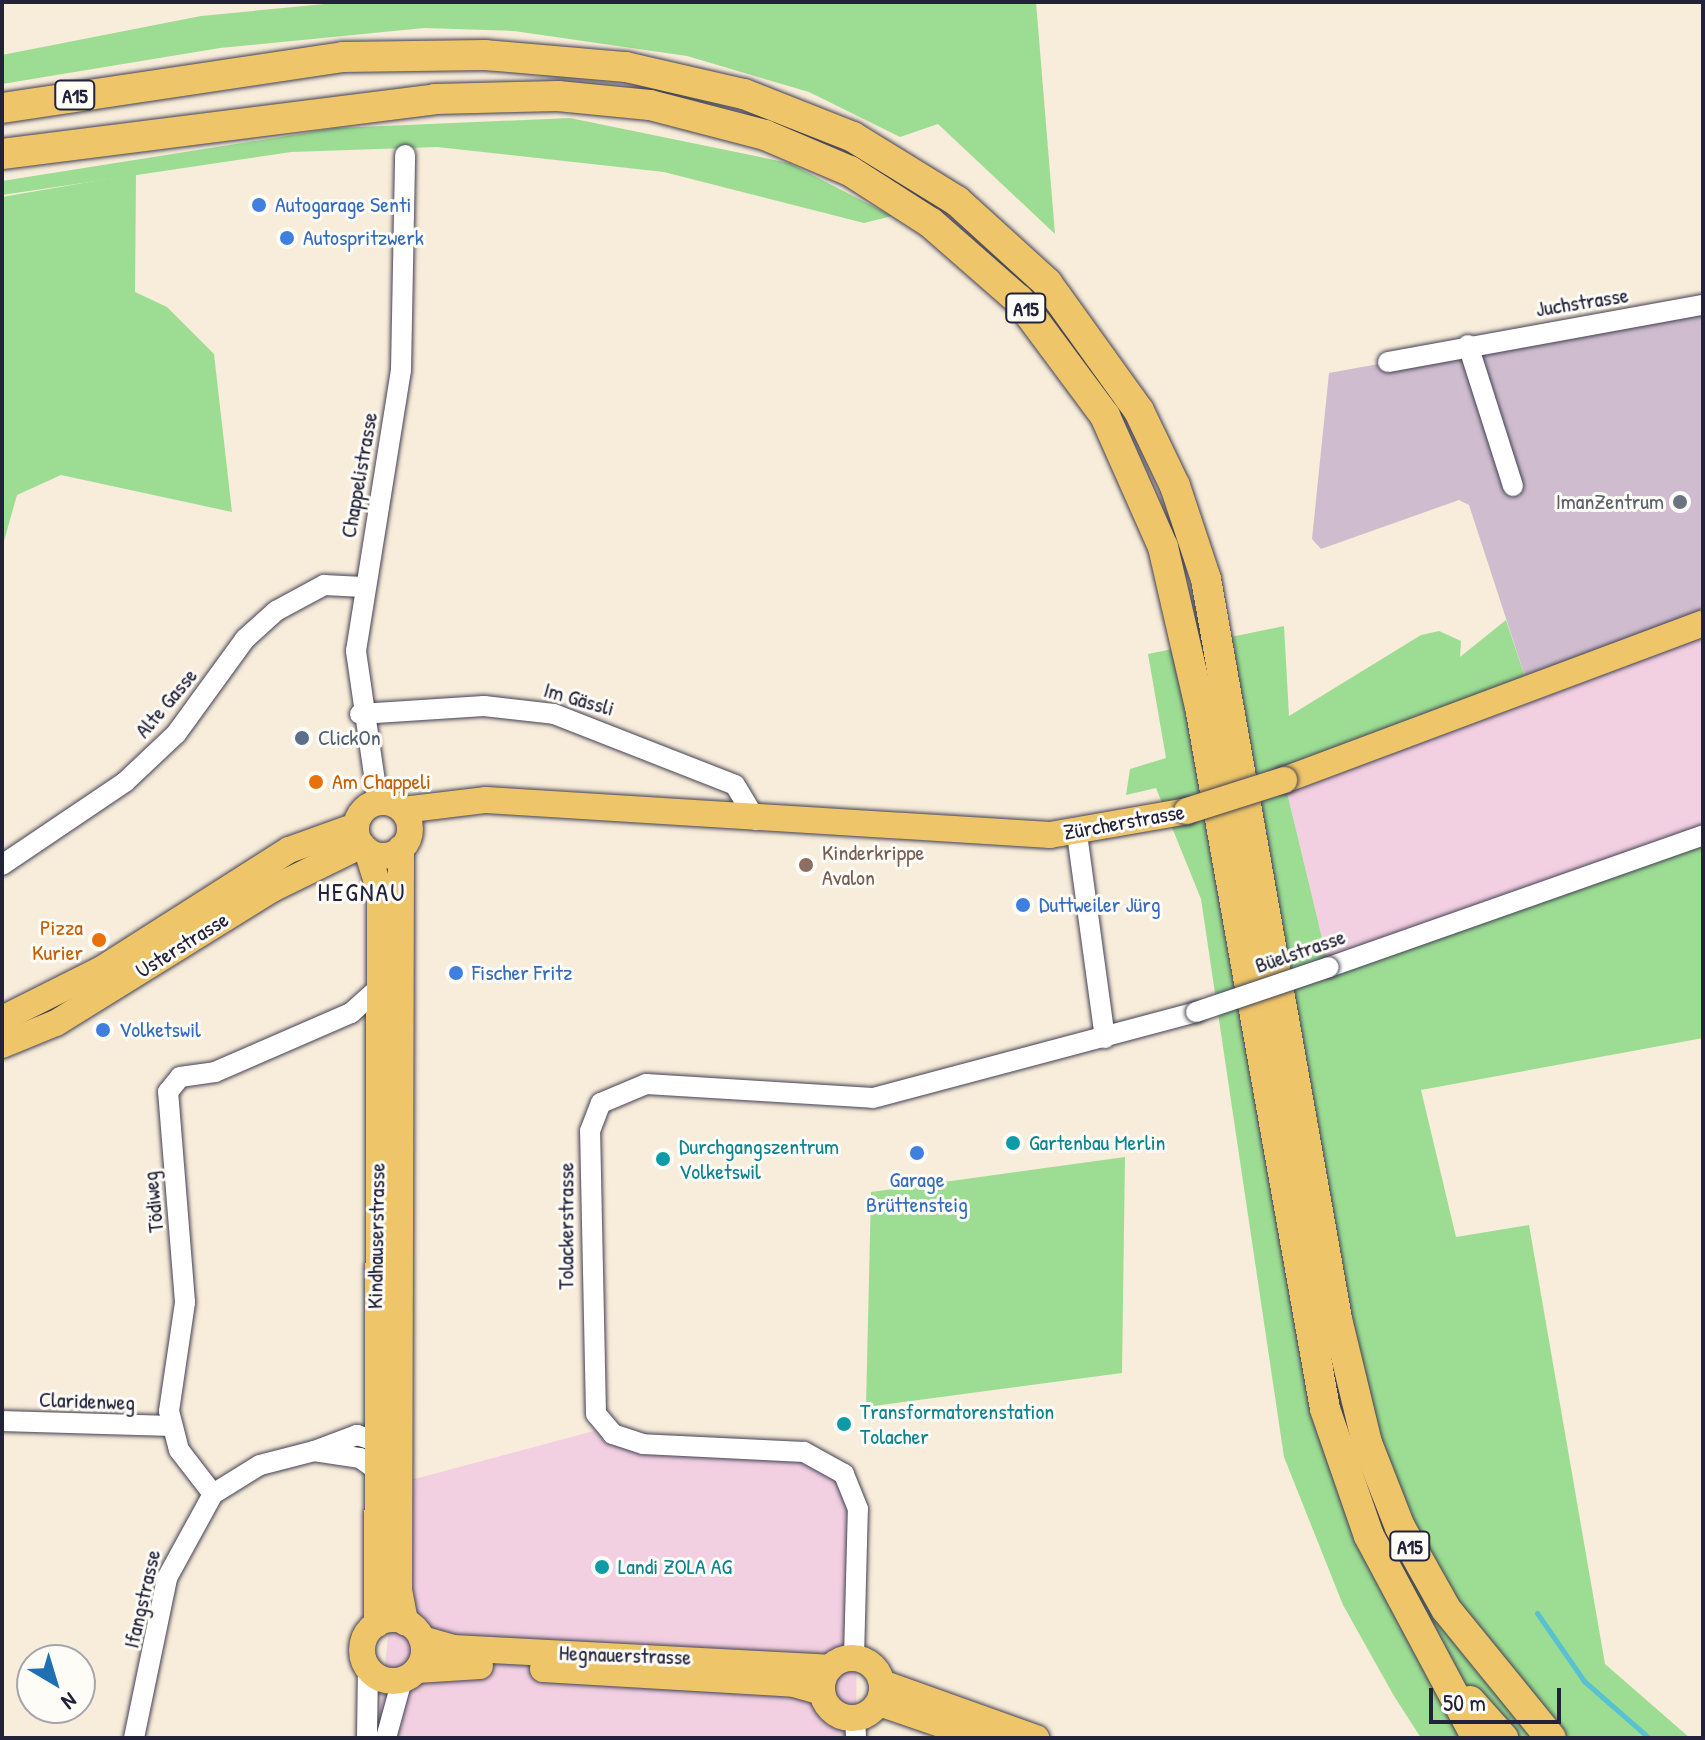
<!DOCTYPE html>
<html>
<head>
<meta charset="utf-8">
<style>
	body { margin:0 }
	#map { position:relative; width:1705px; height:1740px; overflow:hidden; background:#f8ecda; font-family:"Patrick Hand",sans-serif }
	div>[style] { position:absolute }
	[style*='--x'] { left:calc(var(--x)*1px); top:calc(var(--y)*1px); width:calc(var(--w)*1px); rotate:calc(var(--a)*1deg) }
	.built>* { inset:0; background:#f2cfe1 }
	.industrial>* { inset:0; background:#cfbdcf }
	.green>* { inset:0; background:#9cdd93 }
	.stream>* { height:5px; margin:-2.5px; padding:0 2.5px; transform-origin:2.5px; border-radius:2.5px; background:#58c2d3 }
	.roads { filter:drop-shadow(0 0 2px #424053) drop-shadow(0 0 2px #424053) }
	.minor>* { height:20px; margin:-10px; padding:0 10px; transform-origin:10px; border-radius:10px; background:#fff }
	.major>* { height:26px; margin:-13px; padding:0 13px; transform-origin:13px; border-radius:13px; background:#eec569 }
	.major>.ring { margin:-13px; padding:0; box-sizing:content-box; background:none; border:26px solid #eec569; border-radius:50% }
	.highway>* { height:30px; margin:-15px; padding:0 15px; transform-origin:15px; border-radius:15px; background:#eec569 }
	.bridges { filter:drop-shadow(0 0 2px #424053) drop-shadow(0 0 2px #424053) }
	.minor-bridge>* { height:20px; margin:-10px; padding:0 10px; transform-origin:10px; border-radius:10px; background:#fff }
	.major-bridge>* { height:26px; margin:-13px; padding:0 13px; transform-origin:13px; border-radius:13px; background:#eec569 }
	.dots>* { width:22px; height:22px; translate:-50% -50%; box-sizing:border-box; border:4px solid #fdfcf7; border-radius:50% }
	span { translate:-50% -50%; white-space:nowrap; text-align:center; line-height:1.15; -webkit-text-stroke:6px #fdfcf7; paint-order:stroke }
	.shield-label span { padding:2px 6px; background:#fdfcf7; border:2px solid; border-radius:6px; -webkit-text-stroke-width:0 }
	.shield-label { font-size:20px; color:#22223b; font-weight:700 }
	.shop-label { font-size:22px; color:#366cbe }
	.left { translate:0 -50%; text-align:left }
	.street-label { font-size:22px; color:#22223b }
	.worship-label { font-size:22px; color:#5b616d }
	.right { translate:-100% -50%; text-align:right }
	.service-label { font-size:22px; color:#4e5e75 }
	.food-label { font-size:22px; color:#c56008 }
	.education-label { font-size:22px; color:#785e54 }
	.culture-label { font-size:22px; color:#0d838f }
	.quarter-label { font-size:26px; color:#22223b; letter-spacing:2px }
	.frame { position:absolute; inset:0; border:4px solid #22223b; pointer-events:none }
	.north { position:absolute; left:16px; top:1644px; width:80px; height:80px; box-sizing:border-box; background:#fdfcf7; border:2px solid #a5a5ac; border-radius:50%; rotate:142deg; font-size:22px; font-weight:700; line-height:32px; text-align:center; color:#22223b }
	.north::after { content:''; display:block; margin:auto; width:28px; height:36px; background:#1f6fb2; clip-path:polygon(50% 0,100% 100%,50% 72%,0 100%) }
	.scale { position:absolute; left:1429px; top:1688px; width:132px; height:36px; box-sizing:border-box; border:4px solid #22223b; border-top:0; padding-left:10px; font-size:24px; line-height:28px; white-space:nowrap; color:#22223b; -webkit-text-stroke:6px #fdfcf7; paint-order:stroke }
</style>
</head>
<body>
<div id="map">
	<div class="built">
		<div style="clip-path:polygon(1703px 623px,1703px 835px,1329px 967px,1284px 780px)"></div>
		<div style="clip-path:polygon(605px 1428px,643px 1444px,826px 1459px,858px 1509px,856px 1738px,377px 1738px,390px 1620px,381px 1592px,377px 1489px)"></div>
	</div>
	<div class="industrial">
		<div style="clip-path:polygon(1703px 305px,1703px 623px,1528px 686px,1469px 505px,1459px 500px,1321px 549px,1312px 539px,1329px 373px)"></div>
	</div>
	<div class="green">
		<div style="clip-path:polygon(345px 2px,1036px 2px,1055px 234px,938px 124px,900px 137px,809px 92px,687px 56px,514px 31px,424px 28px,220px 48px,2px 84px,2px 55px,201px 16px)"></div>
		<div style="clip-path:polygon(570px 118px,789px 163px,892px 216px,864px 223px,664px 172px,437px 147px,291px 152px,2px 195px,2px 181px,337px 128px)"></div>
		<div style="clip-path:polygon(136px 174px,135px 292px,167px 307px,214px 354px,232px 512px,61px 475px,17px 495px,2px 548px,2px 197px)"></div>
		<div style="clip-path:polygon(1506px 620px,1528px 686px,1284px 780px,1329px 967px,1703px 835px,1703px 1038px,1421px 1090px,1456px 1237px,1529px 1225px,1605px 1664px,1690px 1738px,1421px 1738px,1394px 1696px,1343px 1605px,1284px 1457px,1201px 899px,1156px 788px,1126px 795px,1130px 769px,1166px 758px,1148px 654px,1284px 626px,1289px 716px,1421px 635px,1439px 631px,1461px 641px,1460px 657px)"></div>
		<div style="clip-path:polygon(1125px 1157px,1122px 1373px,866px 1407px,871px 1192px)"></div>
	</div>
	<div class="stream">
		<div style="--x:1537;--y:1613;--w:83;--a:55.3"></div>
		<div style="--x:1584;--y:1681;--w:86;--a:41.2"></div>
	</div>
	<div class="roads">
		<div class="minor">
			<div style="--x:1468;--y:345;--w:148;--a:72.3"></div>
			<div style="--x:1388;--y:362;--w:320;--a:-10.3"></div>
			<div style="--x:360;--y:714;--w:124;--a:-3.7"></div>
			<div style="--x:484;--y:706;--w:70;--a:6.5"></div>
			<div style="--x:554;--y:714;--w:194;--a:21.4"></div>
			<div style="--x:735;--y:785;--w:41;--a:59"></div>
			<div style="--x:378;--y:802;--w:153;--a:-98.3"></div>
			<div style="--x:356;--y:651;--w:285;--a:-80.9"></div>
			<div style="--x:401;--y:370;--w:215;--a:-88.9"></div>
			<div style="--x:1077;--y:834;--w:206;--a:82.2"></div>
			<div style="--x:2;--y:865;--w:148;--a:-34"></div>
			<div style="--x:125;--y:782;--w:70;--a:-43.3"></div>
			<div style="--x:176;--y:734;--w:117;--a:-54"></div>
			<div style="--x:245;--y:639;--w:42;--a:-42.1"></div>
			<div style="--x:276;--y:611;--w:55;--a:-28.4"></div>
			<div style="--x:324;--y:585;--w:39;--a:3"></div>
			<div style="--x:1329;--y:967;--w:397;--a:-19.4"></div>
			<div style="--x:2;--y:1421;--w:169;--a:1.7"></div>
			<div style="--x:314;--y:1451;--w:46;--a:-20.4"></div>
			<div style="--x:357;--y:1435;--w:33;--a:18"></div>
			<div style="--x:213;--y:1494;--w:56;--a:-127.7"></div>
			<div style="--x:179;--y:1450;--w:40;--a:-104.4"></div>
			<div style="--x:169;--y:1411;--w:110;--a:-81.6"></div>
			<div style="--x:185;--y:1302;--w:211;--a:-94.6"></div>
			<div style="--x:168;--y:1092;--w:19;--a:-51"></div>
			<div style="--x:180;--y:1077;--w:35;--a:-8"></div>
			<div style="--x:215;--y:1072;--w:148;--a:-23.5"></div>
			<div style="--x:351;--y:1013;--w:39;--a:-42"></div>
			<div style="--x:854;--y:1657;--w:148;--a:-88.5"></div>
			<div style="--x:858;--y:1509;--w:38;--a:-112"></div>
			<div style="--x:844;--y:1474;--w:46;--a:-151.2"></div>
			<div style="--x:804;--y:1452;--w:161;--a:-177.2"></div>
			<div style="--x:643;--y:1444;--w:32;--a:-162"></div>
			<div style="--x:613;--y:1434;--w:26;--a:-130"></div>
			<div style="--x:596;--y:1414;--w:283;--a:-91.2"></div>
			<div style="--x:590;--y:1131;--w:30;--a:-69"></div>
			<div style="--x:601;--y:1103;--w:49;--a:-22.9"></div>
			<div style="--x:646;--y:1084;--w:227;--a:3.5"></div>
			<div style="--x:873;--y:1098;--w:334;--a:-14.9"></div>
			<div style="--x:855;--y:1718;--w:20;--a:87"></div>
			<div style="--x:134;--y:1738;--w:163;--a:-78.3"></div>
			<div style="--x:167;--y:1578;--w:96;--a:-61.3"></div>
			<div style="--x:213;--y:1494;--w:55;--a:-31.7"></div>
			<div style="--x:260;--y:1465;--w:56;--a:-14.5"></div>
			<div style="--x:314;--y:1451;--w:47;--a:8.7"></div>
			<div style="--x:360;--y:1458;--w:22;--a:36"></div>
			<div style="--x:367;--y:1738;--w:70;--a:-89.2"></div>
			<div style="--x:386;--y:1738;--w:60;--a:-74.6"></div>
		</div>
		<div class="major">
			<div style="--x:1284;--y:780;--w:447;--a:-20.5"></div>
			<div class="ring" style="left:356px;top:802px;width:28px;height:28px"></div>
			<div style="--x:403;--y:810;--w:84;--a:-6.9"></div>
			<div style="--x:486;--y:800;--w:565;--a:3.55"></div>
			<div style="--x:1050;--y:835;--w:139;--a:-9.9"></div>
			<div style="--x:401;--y:848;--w:742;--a:90.15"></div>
			<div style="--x:399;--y:1590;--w:33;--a:79"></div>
			<div style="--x:367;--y:850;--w:44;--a:72.8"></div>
			<div style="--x:380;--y:892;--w:732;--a:90.23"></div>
			<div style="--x:2;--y:1019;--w:112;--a:-26.6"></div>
			<div style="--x:102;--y:969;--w:222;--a:-32.5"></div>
			<div style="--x:289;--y:850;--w:71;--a:-19.7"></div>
			<div style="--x:2;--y:1045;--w:58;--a:-22.2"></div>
			<div style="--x:56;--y:1023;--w:254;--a:-31.8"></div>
			<div style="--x:272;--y:889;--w:100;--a:-26.1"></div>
			<div class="ring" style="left:362px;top:1619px;width:36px;height:36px"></div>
			<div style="--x:422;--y:1639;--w:32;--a:16"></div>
			<div style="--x:453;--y:1648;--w:377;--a:3"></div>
			<div class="ring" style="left:822px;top:1658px;width:34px;height:34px"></div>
			<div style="--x:543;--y:1669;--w:251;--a:3.4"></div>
			<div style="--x:794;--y:1684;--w:29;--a:16"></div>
			<div style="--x:417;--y:1670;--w:63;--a:-3.6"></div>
			<div style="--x:882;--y:1683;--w:164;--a:19.7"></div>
			<div style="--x:879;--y:1703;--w:108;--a:18.9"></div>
		</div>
		<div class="highway">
			<div style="--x:2;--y:108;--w:345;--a:-8.5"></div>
			<div style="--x:343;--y:57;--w:142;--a:-0.8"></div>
			<div style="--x:485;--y:55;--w:142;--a:4.9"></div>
			<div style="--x:626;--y:67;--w:121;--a:12.9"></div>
			<div style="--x:744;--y:94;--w:117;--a:21.5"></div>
			<div style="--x:853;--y:137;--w:122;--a:31.6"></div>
			<div style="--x:957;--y:201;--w:122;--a:42.3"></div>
			<div style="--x:1047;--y:283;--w:158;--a:54.3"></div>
			<div style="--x:1139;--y:411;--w:83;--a:64.4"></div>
			<div style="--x:1175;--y:486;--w:98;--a:71.6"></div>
			<div style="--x:1206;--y:579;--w:752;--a:79.96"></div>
			<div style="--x:1337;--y:1319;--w:128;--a:76.4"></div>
			<div style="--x:1367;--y:1443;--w:90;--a:68.6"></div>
			<div style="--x:1400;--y:1527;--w:94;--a:60.7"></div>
			<div style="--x:1446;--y:1609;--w:166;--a:50.9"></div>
			<div style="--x:2;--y:154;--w:436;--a:-7.2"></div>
			<div style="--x:435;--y:99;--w:123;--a:-1.4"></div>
			<div style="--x:558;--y:96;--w:92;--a:5.6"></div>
			<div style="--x:650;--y:105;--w:119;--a:14.6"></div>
			<div style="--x:765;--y:135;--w:92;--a:23"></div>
			<div style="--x:850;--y:171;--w:96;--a:32.7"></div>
			<div style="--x:931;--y:223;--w:117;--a:41.2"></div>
			<div style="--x:1019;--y:300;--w:144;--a:53.4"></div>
			<div style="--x:1105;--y:416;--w:143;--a:66.1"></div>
			<div style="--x:1163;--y:547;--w:164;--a:77"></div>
			<div style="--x:1200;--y:707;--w:713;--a:79.9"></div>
			<div style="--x:1325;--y:1409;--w:134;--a:70.9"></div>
			<div style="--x:1369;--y:1536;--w:229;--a:61.9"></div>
			<div style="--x:1470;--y:1701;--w:50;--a:48.3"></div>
		</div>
	</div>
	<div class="bridges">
		<div class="minor-bridge">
			<div style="--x:1196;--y:1012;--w:140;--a:-18.7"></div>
		</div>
		<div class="major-bridge">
			<div style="--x:1187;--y:811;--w:102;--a:-17.7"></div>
		</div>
	</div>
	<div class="dots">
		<div style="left:259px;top:205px;background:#3f7fe0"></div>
		<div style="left:287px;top:238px;background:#3f7fe0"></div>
		<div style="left:1680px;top:502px;background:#6b7280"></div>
		<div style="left:302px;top:738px;background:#5c6f8a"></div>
		<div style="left:316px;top:782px;background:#e8710a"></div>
		<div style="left:806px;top:865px;background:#8d6e63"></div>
		<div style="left:1023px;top:905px;background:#3f7fe0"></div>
		<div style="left:99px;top:940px;background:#e8710a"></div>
		<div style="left:456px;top:973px;background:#3f7fe0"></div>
		<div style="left:103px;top:1030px;background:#3f7fe0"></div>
		<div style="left:1013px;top:1143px;background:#0f9aa8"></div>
		<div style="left:917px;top:1153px;background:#3f7fe0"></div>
		<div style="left:663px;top:1159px;background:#0f9aa8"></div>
		<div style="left:844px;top:1424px;background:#0f9aa8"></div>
		<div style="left:602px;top:1567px;background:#0f9aa8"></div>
	</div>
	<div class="shield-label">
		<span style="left:75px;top:95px">A15</span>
		<span style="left:1026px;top:308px">A15</span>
		<span style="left:1410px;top:1546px">A15</span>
	</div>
	<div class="shop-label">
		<span class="left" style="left:275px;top:205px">Autogarage Senti</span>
		<span class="left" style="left:303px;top:238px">Autospritzwerk</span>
		<span class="left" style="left:1039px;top:905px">Duttweiler Jürg</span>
		<span class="left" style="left:472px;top:973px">Fischer Fritz</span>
		<span class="left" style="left:119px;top:1030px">Volketswil</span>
		<span style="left:917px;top:1192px">Garage<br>Brüttensteig</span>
	</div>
	<div class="street-label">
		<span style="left:1582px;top:302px;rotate:-9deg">Juchstrasse</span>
		<span style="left:359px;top:475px;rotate:-80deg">Chappelistrasse</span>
		<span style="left:579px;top:699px;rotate:16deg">Im Gässli</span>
		<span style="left:166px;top:703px;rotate:-50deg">Alte Gasse</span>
		<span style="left:1124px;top:822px;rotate:-10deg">Zürcherstrasse</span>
		<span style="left:182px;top:945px;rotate:-32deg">Usterstrasse</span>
		<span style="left:1300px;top:951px;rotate:-19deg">Büelstrasse</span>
		<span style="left:153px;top:1202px;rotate:-96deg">Tödiweg</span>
		<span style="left:566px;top:1226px;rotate:-90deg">Tolackerstrasse</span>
		<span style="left:376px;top:1236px;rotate:-89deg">Kindhauserstrasse</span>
		<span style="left:87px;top:1401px;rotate:2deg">Claridenweg</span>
		<span style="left:142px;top:1599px;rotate:-77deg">Ifangstrasse</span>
		<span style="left:625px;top:1655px;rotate:2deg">Hegnauerstrasse</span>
	</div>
	<div class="worship-label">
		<span class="right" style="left:1664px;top:502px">ImanZentrum</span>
	</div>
	<div class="service-label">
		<span class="left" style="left:318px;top:738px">ClickOn</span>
	</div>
	<div class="food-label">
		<span class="left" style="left:332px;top:782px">Am Chappeli</span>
		<span class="right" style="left:83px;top:940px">Pizza<br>Kurier</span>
	</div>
	<div class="education-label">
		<span class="left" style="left:822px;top:865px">Kinderkrippe<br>Avalon</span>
	</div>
	<div class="culture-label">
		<span class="left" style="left:1029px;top:1143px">Gartenbau Merlin</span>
		<span class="left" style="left:679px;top:1159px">Durchgangszentrum<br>Volketswil</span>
		<span class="left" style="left:860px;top:1424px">Transformatorenstation<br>Tolacher</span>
		<span class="left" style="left:618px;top:1567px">Landi ZOLA AG</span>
	</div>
	<div class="quarter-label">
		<span style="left:362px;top:892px">HEGNAU</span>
	</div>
	<div class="frame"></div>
	<div class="north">N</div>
	<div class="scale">50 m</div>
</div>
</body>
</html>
